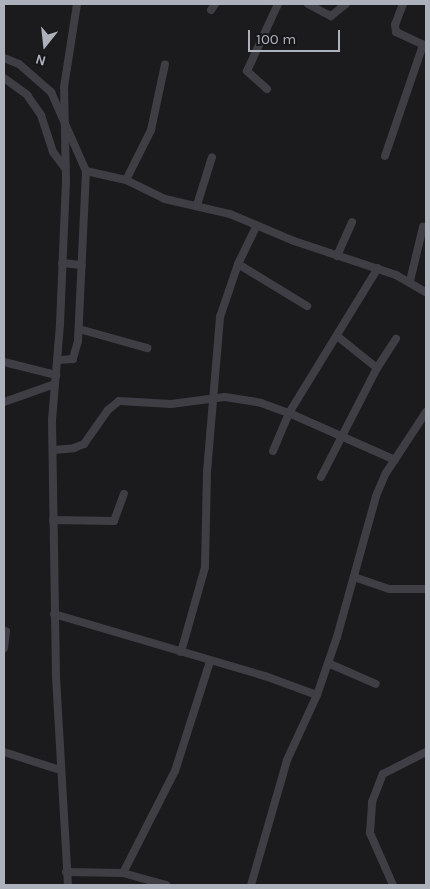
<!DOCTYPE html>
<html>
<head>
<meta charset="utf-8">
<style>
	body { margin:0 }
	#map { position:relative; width:430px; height:889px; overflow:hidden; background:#1b1b1d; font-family:Karla,sans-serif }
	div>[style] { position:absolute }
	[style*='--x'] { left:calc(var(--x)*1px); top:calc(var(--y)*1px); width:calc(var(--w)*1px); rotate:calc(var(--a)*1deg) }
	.minor>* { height:8px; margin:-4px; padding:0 4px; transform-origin:4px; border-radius:4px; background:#3e3e44 }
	span { translate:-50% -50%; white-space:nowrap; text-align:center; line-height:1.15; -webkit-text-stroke:4.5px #161618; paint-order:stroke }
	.frame { position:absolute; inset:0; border:5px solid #adb1bc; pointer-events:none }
	.north { position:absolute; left:20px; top:20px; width:50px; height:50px; -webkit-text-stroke:4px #161618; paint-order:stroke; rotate:196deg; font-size:14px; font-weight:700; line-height:20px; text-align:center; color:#adb1bc }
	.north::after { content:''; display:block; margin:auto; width:18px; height:22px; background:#adb1bc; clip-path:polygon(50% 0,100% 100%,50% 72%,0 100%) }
	.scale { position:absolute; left:248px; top:30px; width:92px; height:22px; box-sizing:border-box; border:2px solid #adb1bc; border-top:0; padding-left:6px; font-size:15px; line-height:18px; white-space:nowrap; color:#adb1bc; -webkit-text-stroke:4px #161618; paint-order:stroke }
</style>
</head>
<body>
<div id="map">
	<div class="minor">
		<div style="--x:308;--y:4;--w:26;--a:28"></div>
		<div style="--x:331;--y:16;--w:19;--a:-39"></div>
		<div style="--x:403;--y:4;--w:22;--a:111"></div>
		<div style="--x:395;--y:25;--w:7;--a:82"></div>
		<div style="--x:396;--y:32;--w:33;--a:25"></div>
		<div style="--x:211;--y:10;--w:7;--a:-56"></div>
		<div style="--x:4;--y:58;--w:16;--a:22"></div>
		<div style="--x:19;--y:64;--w:43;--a:41.2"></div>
		<div style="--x:51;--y:92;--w:86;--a:66.1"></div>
		<div style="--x:86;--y:171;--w:170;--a:92.7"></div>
		<div style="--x:78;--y:341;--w:19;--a:106"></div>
		<div style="--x:73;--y:359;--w:16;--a:176"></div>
		<div style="--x:4;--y:78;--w:29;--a:36"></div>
		<div style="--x:27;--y:95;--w:24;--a:55"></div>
		<div style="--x:41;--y:115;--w:39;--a:72"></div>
		<div style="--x:53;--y:152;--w:20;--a:53"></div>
		<div style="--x:267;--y:89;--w:27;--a:-138"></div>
		<div style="--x:247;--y:71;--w:74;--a:-65.2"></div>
		<div style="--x:385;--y:156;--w:117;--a:-71.1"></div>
		<div style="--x:86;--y:171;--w:41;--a:12.7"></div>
		<div style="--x:126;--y:180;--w:43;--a:26"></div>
		<div style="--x:165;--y:199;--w:67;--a:13"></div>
		<div style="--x:230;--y:214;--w:69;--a:22.9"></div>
		<div style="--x:294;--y:241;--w:108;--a:18.4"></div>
		<div style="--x:396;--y:275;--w:34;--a:30"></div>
		<div style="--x:126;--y:180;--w:56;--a:-63.4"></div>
		<div style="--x:151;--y:130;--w:67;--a:-78"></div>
		<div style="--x:197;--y:205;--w:50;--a:-72.6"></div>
		<div style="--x:337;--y:256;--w:37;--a:-66"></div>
		<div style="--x:62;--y:263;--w:20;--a:6"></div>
		<div style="--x:238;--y:264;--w:81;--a:31.3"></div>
		<div style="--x:410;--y:281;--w:56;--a:-76.5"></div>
		<div style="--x:79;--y:329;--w:71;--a:15.6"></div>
		<div style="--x:4;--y:362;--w:54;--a:14"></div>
		<div style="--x:377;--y:368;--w:35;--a:-57"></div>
		<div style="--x:4;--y:402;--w:54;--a:-19.4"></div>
		<div style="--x:53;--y:450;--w:21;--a:-5"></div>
		<div style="--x:74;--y:448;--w:11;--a:-22"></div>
		<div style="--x:84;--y:444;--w:42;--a:-54.8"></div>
		<div style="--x:108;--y:410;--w:14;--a:-39"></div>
		<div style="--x:119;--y:401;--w:52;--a:3.3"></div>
		<div style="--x:171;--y:404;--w:54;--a:-7.4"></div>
		<div style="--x:225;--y:397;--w:36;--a:9"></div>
		<div style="--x:261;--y:403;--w:30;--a:20"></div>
		<div style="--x:289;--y:413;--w:116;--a:23.9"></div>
		<div style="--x:273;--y:451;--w:41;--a:-67.2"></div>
		<div style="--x:289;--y:413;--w:170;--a:-58.5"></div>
		<div style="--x:321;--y:477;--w:123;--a:-62.8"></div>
		<div style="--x:377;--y:368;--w:51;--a:-141.3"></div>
		<div style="--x:53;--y:520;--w:61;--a:0.9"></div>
		<div style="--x:114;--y:521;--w:29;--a:-70"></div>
		<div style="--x:354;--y:577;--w:37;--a:19"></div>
		<div style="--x:389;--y:589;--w:37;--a:0"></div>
		<div style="--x:54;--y:614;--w:220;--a:16.4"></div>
		<div style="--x:265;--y:676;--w:55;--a:20.1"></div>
		<div style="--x:4;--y:648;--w:17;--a:-83"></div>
		<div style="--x:181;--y:652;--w:88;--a:-74.2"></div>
		<div style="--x:205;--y:567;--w:95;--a:-88.8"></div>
		<div style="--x:207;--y:472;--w:156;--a:-85.2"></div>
		<div style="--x:220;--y:317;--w:56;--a:-71.2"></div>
		<div style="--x:238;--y:264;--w:41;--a:-64.1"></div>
		<div style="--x:328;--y:663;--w:52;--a:23.6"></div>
		<div style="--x:4;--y:752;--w:59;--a:17.8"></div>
		<div style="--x:66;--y:872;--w:57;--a:1"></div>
		<div style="--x:123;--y:873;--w:114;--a:-63"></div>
		<div style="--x:175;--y:771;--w:115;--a:-72.3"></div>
		<div style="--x:123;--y:873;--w:45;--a:15.6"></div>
		<div style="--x:68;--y:885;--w:209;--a:-93.3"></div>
		<div style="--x:56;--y:676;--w:256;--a:-90.9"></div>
		<div style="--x:52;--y:420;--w:96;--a:-85.2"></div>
		<div style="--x:60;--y:324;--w:143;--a:-87.6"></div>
		<div style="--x:66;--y:181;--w:94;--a:-91.2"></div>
		<div style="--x:64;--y:87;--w:84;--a:-81.1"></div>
		<div style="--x:251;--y:885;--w:130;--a:-73.9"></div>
		<div style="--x:287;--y:760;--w:72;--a:-65.2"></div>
		<div style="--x:317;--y:695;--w:61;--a:-71"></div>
		<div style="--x:337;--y:637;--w:146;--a:-74.5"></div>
		<div style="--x:376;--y:496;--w:25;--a:-67"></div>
		<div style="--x:386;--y:473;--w:73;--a:-56.7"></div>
		<div style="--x:393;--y:885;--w:57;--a:-113.9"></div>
		<div style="--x:370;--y:833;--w:31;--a:-86"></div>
		<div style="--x:372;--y:802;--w:30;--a:-69"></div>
		<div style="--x:383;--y:774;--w:48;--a:-27.1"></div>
	</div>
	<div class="frame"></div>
	<div class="north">N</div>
	<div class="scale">100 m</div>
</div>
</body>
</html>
